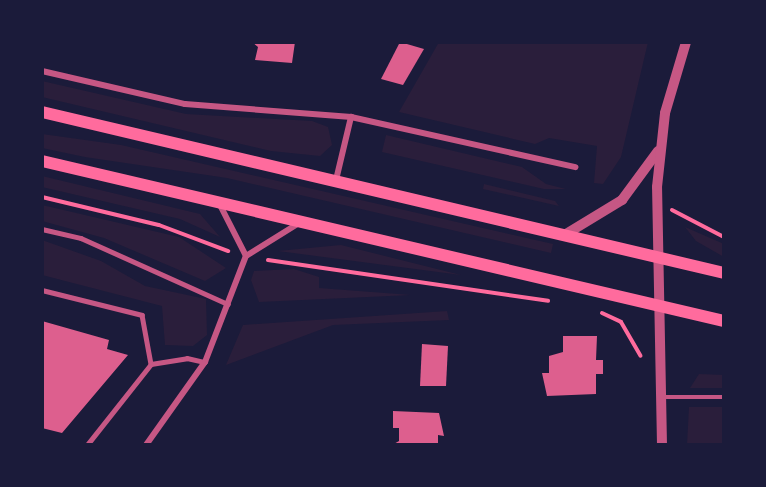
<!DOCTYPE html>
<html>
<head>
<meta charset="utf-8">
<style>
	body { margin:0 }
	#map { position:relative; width:766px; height:487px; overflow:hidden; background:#1b1b3a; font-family:"DejaVu Sans",sans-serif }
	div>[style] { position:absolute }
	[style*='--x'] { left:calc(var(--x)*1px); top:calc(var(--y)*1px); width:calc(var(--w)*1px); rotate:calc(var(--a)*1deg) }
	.green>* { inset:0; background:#2a1e3b }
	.building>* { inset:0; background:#dd5f8e }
	.path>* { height:4px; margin:-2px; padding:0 2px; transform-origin:2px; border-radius:2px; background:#ff6b9d }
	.service>* { height:4.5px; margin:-2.25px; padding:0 2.25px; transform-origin:2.25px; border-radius:2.25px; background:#c65784 }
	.minor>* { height:6px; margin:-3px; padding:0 3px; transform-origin:3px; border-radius:3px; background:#c65784 }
	.tertiary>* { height:10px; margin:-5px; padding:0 5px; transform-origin:5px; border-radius:5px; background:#c65784 }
	.secondary>* { height:12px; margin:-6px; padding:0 6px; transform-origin:6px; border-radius:6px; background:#ff6b9d }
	span { translate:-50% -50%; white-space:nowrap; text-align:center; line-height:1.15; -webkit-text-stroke:6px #1b1b3a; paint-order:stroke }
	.frame { position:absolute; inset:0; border:44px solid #1b1b3a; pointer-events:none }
</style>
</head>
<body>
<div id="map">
	<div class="green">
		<div style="clip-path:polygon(439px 42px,648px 42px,621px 157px,603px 184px,594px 183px,597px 146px,549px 138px,535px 144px,399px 112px)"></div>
		<div style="clip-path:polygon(42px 81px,186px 114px,312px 121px,328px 127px,332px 145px,320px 156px,271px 151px,42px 97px)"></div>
		<div style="clip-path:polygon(42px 134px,121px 145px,553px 244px,551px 253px,227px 178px,85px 157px,42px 148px)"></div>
		<div style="clip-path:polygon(386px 135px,522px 167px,546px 184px,566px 189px,544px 189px,382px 152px)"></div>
		<div style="clip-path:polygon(42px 176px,200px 214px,220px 237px,180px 219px,42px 187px)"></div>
		<div style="clip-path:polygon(484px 184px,555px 201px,559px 206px,483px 189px)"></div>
		<div style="clip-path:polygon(42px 205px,179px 237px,226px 268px,205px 281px,104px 238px,42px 221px)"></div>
		<div style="clip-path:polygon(685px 227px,724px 244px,724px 257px,696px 241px)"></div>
		<div style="clip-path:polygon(42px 240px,101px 261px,145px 286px,206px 299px,207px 335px,193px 346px,165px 345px,162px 306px,42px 275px)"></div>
		<div style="clip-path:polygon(341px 245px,461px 275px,278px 251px)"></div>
		<div style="clip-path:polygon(294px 269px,319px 277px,319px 288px,411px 295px,259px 302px,251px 280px,254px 271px)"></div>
		<div style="clip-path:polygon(447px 311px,449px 320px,333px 325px,226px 365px,243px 325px)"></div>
		<div style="clip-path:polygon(699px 374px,724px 375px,724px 388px,690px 388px)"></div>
		<div style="clip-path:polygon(689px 407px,724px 407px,724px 445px,687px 445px)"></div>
	</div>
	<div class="building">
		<div style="clip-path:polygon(252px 42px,295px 42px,292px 63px,255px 60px,258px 47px)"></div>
		<div style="clip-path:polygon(400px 42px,424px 49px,403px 85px,381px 79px)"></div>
		<div style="clip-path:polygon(42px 321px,109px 340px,107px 349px,128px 355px,62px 433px,42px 428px)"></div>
		<div style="clip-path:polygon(563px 336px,597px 336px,596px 360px,603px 360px,603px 374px,596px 374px,596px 394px,547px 396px,542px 373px,549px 373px,549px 356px,563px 352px)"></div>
		<div style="clip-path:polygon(422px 344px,448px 346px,446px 386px,420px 386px)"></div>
		<div style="clip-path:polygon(393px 411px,439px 413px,444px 436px,438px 435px,438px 445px,392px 445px,399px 441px,399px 428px,393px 428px)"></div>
	</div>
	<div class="path">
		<div style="--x:42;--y:197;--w:120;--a:13.5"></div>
		<div style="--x:159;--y:225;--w:74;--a:20.6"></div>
		<div style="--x:672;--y:210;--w:59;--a:27.4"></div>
		<div style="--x:268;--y:260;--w:283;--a:8.3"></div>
		<div style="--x:602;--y:313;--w:21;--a:25"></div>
		<div style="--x:621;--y:322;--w:39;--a:60"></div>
	</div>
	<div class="service">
		<div style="--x:42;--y:229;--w:40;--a:13"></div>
		<div style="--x:81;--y:238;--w:161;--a:24.2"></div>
		<div style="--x:42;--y:290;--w:103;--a:14"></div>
		<div style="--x:142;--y:315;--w:50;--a:79.6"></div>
		<div style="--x:151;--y:364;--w:36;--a:-9"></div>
		<div style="--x:187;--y:358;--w:18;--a:13"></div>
		<div style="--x:661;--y:397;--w:63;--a:0"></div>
		<div style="--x:87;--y:445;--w:103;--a:-51.7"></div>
	</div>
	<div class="minor">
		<div style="--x:42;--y:71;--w:147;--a:13"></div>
		<div style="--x:185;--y:104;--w:167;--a:4.5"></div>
		<div style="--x:351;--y:117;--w:230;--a:12.6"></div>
		<div style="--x:336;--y:180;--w:65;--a:-76.6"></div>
		<div style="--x:219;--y:203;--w:59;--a:63"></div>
		<div style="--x:146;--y:445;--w:102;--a:-54.6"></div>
		<div style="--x:205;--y:362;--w:114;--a:-68.9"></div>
		<div style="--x:246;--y:256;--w:62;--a:-31.9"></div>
	</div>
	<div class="tertiary">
		<div style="--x:566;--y:234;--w:66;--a:-31.3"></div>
		<div style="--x:622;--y:200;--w:61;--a:-53.7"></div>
		<div style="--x:662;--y:445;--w:258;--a:-91.1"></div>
		<div style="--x:657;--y:187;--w:74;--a:-83.8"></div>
		<div style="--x:665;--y:113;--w:74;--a:-73.5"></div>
	</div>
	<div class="secondary">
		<div style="--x:42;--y:112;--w:701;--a:13.28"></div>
		<div style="--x:42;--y:161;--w:701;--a:13.2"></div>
	</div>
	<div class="frame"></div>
</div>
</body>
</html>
